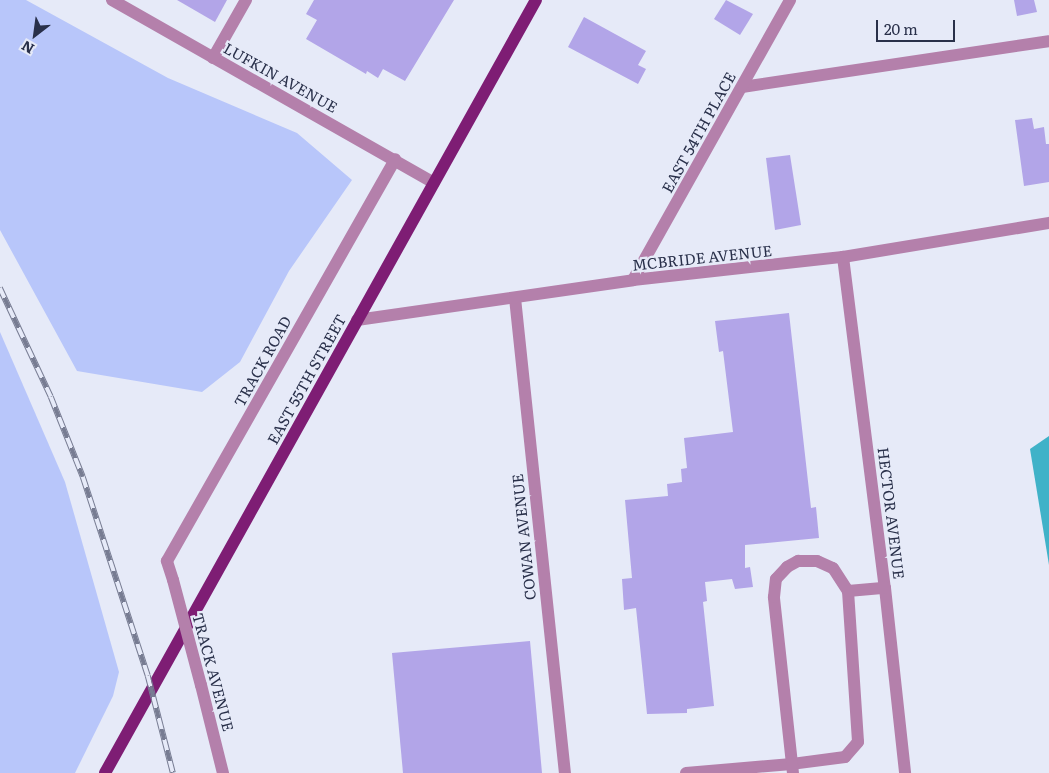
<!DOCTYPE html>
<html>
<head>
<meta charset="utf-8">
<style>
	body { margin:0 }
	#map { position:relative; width:1049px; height:773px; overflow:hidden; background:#e6eaf8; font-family:Literata,serif }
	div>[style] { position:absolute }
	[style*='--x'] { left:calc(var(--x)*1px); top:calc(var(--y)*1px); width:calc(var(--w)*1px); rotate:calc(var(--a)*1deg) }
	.green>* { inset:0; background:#b8c6fa }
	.water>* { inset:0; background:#40b2c8 }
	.building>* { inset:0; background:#b2a5e8 }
	.minor>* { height:12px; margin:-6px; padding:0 6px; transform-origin:6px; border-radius:6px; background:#b480ab }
	.major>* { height:12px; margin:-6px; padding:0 6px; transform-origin:6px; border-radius:6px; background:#7e1d74 }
	.rail>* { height:5.5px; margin-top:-2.75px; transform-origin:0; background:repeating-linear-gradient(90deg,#e6eaf8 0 11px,#777c92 0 22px); box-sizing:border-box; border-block:1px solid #777c92 }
	.minor-bridge>* { height:12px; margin:-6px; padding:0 6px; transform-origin:6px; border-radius:6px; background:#b480ab }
	span { translate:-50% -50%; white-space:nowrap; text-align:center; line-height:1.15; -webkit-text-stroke:4.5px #e6eaf8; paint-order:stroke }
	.street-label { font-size:15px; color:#29304a }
	.north { position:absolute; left:10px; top:10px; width:50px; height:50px; -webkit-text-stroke:4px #e6eaf8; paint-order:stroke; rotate:210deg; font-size:14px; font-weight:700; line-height:20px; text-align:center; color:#29304a }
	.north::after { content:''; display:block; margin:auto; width:18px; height:22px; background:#29304a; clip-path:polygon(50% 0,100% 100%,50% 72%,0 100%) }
	.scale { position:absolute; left:876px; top:20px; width:79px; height:22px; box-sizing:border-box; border:2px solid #29304a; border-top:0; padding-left:6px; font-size:15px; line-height:18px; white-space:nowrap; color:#29304a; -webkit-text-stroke:4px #e6eaf8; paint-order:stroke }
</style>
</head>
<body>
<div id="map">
	<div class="green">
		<div style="clip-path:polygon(0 0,26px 0,168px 78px,297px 133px,352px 180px,289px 271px,240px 362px,202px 392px,77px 371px,0 230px)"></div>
		<div style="clip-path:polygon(0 332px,65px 482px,119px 672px,113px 696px,75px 773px,0 773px)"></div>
	</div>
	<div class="water">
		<div style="clip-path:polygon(1049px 436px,1049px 565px,1030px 449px)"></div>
	</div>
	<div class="building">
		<div style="clip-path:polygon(177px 0,227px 0,215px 22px)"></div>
		<div style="clip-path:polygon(314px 0,454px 0,405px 81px,383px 69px,378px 78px,367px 71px,366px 74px,306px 39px,317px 20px,306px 14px)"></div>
		<div style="clip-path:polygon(726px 0,753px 14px,740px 35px,714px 19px)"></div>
		<div style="clip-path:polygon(1014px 0,1034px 0,1037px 12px,1017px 16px)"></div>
		<div style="clip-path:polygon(584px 17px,646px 51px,638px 65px,646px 69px,638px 84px,568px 47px)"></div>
		<div style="clip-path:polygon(1032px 118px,1034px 129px,1044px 127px,1046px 144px,1049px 144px,1049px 182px,1024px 186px,1015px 120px)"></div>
		<div style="clip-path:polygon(790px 155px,801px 225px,775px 230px,766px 158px)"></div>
		<div style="clip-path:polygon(789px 313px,811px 508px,816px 507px,819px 538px,745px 545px,745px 568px,750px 567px,753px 587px,735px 589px,732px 579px,705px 582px,707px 601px,703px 602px,714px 706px,687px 709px,687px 713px,647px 714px,636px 608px,624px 610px,622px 579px,632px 578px,625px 500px,668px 496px,667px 484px,682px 482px,681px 469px,687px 468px,684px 438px,733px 432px,723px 351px,719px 352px,715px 321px)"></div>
		<div style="clip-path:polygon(530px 641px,542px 773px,403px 773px,392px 653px)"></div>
	</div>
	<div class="minor">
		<div style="--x:112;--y:0;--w:370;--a:29.6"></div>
		<div style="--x:213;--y:58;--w:67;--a:-60.4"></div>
		<div style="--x:742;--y:87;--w:310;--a:-8.5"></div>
		<div style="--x:843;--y:257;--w:334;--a:82.8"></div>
		<div style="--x:885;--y:588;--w:186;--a:83.8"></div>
		<div style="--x:633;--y:280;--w:321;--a:-60.7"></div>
		<div style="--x:515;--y:298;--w:478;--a:84"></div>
		<div style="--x:357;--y:320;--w:279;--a:-8.2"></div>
		<div style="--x:633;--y:280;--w:211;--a:-6.3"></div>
		<div style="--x:843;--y:257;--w:209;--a:-9.4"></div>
		<div style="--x:798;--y:561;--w:19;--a:0"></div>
		<div style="--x:817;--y:561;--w:17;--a:24"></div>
		<div style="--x:833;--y:568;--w:27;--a:57"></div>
		<div style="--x:848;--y:591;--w:151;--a:86.2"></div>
		<div style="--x:858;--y:742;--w:20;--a:131"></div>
		<div style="--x:845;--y:757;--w:53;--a:172.5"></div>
		<div style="--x:792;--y:764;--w:168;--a:-96.2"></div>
		<div style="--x:774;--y:597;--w:18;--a:-84"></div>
		<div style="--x:776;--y:579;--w:16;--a:-47"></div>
		<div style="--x:787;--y:567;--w:13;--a:-29"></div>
		<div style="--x:173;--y:580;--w:20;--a:-108"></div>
		<div style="--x:167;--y:561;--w:462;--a:-60.4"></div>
		<div style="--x:848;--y:591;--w:37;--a:-5"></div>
		<div style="--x:201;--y:685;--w:91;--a:76"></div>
		<div style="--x:686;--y:773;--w:106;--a:-4.9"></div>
		<div style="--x:792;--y:764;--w:9;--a:84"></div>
	</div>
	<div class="major">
		<div style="--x:105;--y:773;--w:885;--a:-60.86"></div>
	</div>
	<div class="rail">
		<div style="--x:0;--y:288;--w:120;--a:64.9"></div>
		<div style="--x:51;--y:397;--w:86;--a:68.2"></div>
		<div style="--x:83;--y:477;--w:209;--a:71.9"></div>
		<div style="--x:148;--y:676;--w:100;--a:75.5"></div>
	</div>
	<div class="minor-bridge">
		<div style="--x:173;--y:580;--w:109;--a:75.1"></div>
	</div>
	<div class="street-label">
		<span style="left:281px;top:77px;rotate:29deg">LUFKIN AVENUE</span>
		<span style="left:698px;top:132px;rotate:-61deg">EAST 54TH PLACE</span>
		<span style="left:702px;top:257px;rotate:-6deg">MCBRIDE AVENUE</span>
		<span style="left:262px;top:361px;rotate:-61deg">TRACK ROAD</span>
		<span style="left:306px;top:379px;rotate:-61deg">EAST 55TH STREET</span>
		<span style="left:892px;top:513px;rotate:83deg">HECTOR AVENUE</span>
		<span style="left:523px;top:537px;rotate:-96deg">COWAN AVENUE</span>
		<span style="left:214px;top:672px;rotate:75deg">TRACK AVENUE</span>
	</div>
	<div class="north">N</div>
	<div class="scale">20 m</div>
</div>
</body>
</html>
